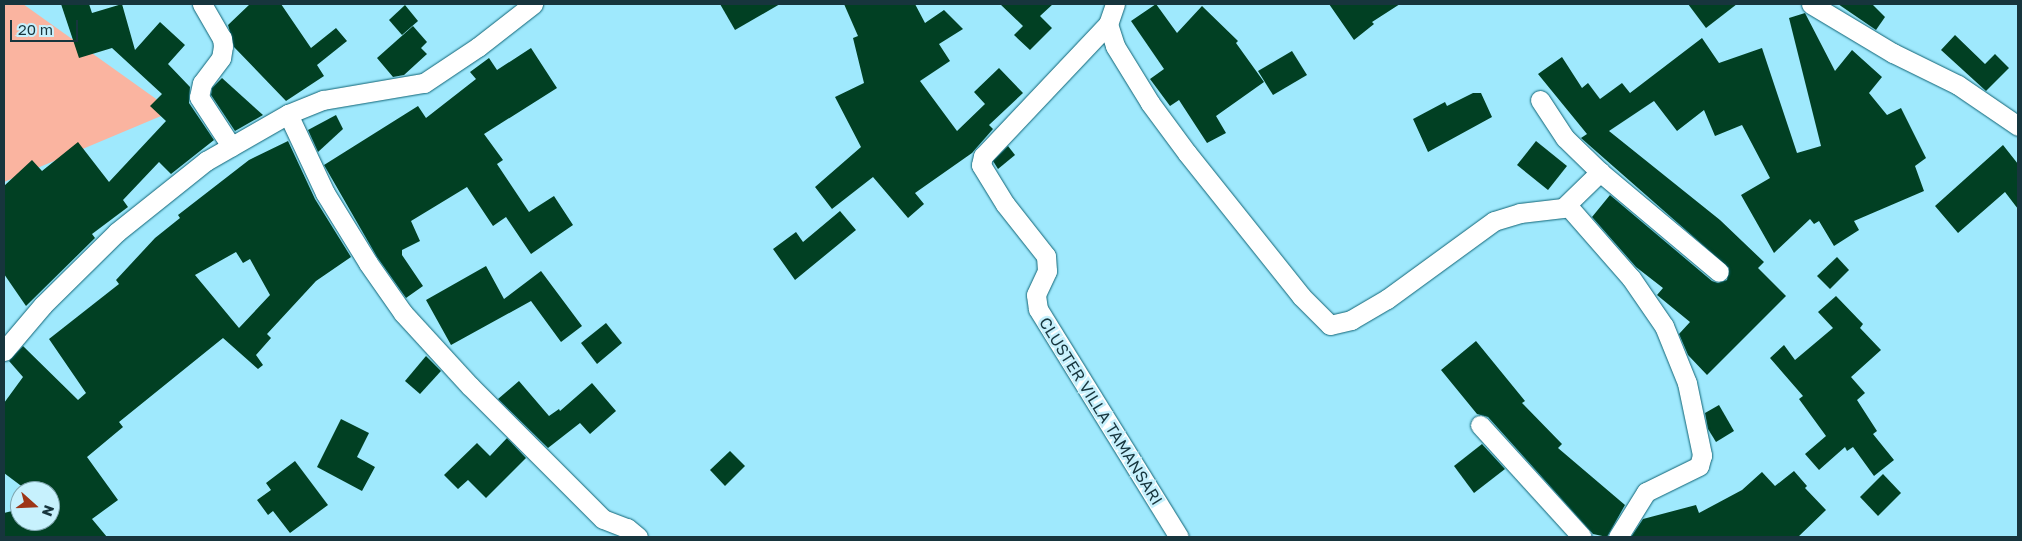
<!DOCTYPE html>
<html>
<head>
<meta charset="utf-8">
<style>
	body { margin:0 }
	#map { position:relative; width:2022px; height:541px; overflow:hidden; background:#9fe9fd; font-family:"Golos Text",sans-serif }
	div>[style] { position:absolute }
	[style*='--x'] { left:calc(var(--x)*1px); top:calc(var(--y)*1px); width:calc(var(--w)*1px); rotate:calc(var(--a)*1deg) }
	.green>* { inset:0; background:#fab4a0 }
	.building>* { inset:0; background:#014023 }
	.roads { filter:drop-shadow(0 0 1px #0f6375) drop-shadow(0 0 1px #0f6375) }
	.minor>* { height:19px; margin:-9.5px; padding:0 9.5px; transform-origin:9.5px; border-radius:9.5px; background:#fff }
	span { translate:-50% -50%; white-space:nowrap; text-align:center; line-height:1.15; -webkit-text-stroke:5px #c7f1fd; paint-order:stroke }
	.street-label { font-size:16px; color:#17353d }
	.frame { position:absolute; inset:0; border:5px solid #17353d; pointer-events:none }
	.north { position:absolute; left:10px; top:481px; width:50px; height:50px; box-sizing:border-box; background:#c7f1fd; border:1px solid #81a6b0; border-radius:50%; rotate:110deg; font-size:14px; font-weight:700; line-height:20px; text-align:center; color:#17353d }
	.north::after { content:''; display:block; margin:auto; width:18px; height:22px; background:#9d3617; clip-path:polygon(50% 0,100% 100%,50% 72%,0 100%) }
	.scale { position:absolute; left:10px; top:20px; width:68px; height:22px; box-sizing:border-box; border:2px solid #17353d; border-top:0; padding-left:6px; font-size:15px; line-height:18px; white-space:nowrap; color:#17353d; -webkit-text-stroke:4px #c7f1fd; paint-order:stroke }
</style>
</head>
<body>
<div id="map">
	<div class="green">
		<div style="clip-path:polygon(4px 4px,23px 4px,173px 111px,4px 182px)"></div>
	</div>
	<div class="building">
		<div style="clip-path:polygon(61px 4px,89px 4px,92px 13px,122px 4px,135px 50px,160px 22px,185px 45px,168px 64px,190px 87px,189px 103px,214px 140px,171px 174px,159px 162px,123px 200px,128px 207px,92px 234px,95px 238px,26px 306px,4px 274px,4px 186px,32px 160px,42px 171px,78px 142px,109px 182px,166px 121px,150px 106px,162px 94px,112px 48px,79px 58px)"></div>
		<div style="clip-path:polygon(250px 4px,281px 4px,311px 48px,336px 28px,347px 41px,317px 65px,324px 76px,286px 101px,234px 47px,228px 25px)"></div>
		<div style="clip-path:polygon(720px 4px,780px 4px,735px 30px)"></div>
		<div style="clip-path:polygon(844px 4px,915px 4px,925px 23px,944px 10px,963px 29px,939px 44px,950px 61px,920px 81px,957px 131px,985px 104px,974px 92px,999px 68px,1023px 93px,989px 125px,993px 129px,972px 153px,915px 193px,924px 204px,908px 218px,873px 177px,832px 209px,815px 187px,861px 147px,835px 97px,864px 83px,853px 38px,858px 36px)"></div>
		<div style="clip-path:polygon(1000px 4px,1053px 4px,1040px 16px,1052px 28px,1030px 50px,1014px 35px,1023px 26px)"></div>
		<div style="clip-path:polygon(1156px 4px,1177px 33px,1202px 6px,1238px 41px,1236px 43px,1264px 82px,1216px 116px,1226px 133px,1207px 143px,1179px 100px,1170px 106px,1150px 79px,1164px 69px,1131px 21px)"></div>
		<div style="clip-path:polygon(1329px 4px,1400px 4px,1372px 22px,1374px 24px,1354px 40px)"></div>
		<div style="clip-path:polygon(1688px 4px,1737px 4px,1706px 28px)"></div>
		<div style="clip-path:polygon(1838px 4px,1872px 4px,1885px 17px,1876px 30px)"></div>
		<div style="clip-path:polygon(405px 5px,418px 21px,402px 35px,389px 20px)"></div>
		<div style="clip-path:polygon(1805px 13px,1835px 71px,1852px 50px,1882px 77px,1869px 93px,1887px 115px,1901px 108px,1926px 158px,1915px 166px,1924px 191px,1854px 221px,1859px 230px,1834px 246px,1819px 221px,1814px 224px,1810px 219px,1774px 253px,1741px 195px,1770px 178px,1742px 125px,1715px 136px,1704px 110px,1677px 131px,1654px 101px,1609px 131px,1720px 220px,1764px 262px,1758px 268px,1786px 296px,1707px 375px,1688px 355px,1679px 334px,1690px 322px,1657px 295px,1663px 288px,1636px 267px,1592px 217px,1610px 195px,1712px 281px,1718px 283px,1727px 280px,1729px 268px,1581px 138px,1587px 134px,1538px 74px,1562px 57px,1582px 88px,1588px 83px,1600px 99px,1622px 83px,1630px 93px,1702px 38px,1719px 63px,1762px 48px,1797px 153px,1821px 146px,1789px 18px)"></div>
		<div style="clip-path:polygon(413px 26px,427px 42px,421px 48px,427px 54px,404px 75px,393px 77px,377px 58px)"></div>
		<div style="clip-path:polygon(1955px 35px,1985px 64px,1995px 54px,2009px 68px,1986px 91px,1941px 50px)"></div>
		<div style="clip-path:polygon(531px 48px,557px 88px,484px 134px,503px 160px,497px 164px,529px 212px,554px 196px,573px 225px,531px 254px,506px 217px,493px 226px,467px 187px,411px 221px,420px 241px,402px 250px,402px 255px,423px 286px,406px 298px,377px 257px,324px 165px,418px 106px,426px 118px,476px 79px,470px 72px,489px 58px,497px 70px)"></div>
		<div style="clip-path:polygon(1292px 51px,1307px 75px,1273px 95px,1258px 71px)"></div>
		<div style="clip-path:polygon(222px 78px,263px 115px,235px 131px,211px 95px,212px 88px)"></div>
		<div style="clip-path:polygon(1473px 93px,1481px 93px,1492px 117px,1428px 152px,1413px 119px,1445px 102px,1447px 106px)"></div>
		<div style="clip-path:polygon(336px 115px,343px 129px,318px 152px,308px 130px)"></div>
		<div style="clip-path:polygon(evenodd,288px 141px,315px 199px,351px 257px,316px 281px,267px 334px,271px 338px,256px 355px,263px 365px,258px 369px,223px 338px,119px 422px,123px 427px,87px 457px,118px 500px,92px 519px,107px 537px,4px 537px,4px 513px,20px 509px,20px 521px,50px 521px,50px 491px,28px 491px,4px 473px,4px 403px,23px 377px,9px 361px,23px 346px,78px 400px,86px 393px,49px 339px,119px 284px,116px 280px,155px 238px,180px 218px,178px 215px,249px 160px,288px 141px,236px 252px,243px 263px,250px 259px,270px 295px,239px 328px,195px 275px,236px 252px)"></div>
		<div style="clip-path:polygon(1536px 141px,1567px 166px,1548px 190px,1517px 165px)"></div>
		<div style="clip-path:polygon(2003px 145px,2018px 164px,2018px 209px,2005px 192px,1958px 233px,1935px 206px)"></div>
		<div style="clip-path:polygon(1008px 146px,1015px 155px,998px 169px,993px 161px)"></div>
		<div style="clip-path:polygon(840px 211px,856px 230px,795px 280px,773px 249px,796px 232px,803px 242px)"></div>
		<div style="clip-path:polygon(1837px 257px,1849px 270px,1830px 289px,1817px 276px)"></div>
		<div style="clip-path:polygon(486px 266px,504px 299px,541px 271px,582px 326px,561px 342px,531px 301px,451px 345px,426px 300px)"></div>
		<div style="clip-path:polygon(1836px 296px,1863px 324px,1860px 328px,1881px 350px,1851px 377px,1865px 393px,1857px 400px,1877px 431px,1873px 434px,1894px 460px,1874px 476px,1853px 447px,1847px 451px,1845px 447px,1819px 470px,1805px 454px,1826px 436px,1799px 399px,1803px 396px,1770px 358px,1784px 345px,1795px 360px,1833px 328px,1818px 312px)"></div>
		<div style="clip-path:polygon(606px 323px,622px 343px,597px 364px,581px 343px)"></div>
		<div style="clip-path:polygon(1476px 341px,1525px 401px,1522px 403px,1562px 444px,1558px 448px,1625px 505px,1607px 537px,1593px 534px,1488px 417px,1477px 414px,1441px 370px)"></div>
		<div style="clip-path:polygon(426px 356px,441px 371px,420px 394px,405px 381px)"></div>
		<div style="clip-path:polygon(519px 381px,549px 416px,559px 409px,560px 411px,592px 383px,616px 411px,590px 434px,580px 423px,548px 448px,498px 399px)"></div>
		<div style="clip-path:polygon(1719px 405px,1734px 431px,1716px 442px,1708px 429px,1705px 413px)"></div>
		<div style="clip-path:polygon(341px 419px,369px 433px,357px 457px,375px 467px,362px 491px,317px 467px)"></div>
		<div style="clip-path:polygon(507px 438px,526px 458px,486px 498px,468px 480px,458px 489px,444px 475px,477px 443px,490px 456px)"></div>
		<div style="clip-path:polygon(1482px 444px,1505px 469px,1474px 493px,1454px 466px)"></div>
		<div style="clip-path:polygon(730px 451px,745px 466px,725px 486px,710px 470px)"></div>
		<div style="clip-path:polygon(295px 461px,328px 505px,290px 533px,273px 511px,268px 515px,257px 500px,271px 490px,266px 483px)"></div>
		<div style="clip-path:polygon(1794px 471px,1807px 486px,1805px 488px,1826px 510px,1798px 537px,1631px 537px,1643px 519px,1696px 505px,1699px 513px,1742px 490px,1762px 472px,1775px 486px)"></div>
		<div style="clip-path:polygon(1883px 474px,1901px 493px,1878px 516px,1860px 497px)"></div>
	</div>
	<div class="roads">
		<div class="minor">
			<div style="--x:202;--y:4;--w:39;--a:60"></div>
			<div style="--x:222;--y:38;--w:8;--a:83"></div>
			<div style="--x:223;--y:46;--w:12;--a:99"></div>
			<div style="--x:221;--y:58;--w:31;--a:127"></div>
			<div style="--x:202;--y:83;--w:14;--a:102"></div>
			<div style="--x:199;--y:97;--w:59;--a:56.9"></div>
			<div style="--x:1115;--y:4;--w:21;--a:109"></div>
			<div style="--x:1108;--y:24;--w:182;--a:133.4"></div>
			<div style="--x:983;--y:156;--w:9;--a:103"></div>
			<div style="--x:981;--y:165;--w:46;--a:58.4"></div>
			<div style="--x:1005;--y:204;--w:66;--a:51.7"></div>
			<div style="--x:1046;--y:256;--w:15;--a:86"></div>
			<div style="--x:1047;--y:271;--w:26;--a:115"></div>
			<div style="--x:1036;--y:295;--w:14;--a:82"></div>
			<div style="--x:1038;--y:309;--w:268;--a:58.3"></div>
			<div style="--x:1811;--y:4;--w:96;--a:30.9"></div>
			<div style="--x:1893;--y:53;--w:72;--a:26.2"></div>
			<div style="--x:1958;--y:85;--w:73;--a:34.3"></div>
			<div style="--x:1108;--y:24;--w:23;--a:72"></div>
			<div style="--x:1115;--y:46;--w:67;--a:58.4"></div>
			<div style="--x:1150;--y:103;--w:62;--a:53.5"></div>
			<div style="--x:1187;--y:153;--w:183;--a:51.4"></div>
			<div style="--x:1301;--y:296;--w:41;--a:45"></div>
			<div style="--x:1330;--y:325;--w:22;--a:-13"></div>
			<div style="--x:1351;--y:320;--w:42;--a:-30.3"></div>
			<div style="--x:1387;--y:299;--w:132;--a:-36.1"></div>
			<div style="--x:1494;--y:221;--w:27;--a:-17"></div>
			<div style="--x:1520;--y:213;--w:43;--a:-6.6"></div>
			<div style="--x:1563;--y:208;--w:52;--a:-44.2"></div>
			<div style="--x:1540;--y:100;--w:45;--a:56.7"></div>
			<div style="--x:1565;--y:138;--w:49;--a:44.2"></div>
			<div style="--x:1600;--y:172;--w:155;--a:40"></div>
			<div style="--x:288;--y:114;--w:87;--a:64.9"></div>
			<div style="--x:325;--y:193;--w:82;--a:58.4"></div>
			<div style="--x:368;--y:263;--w:61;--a:55"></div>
			<div style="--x:403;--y:313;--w:99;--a:47.5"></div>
			<div style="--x:470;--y:386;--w:188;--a:45"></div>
			<div style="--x:603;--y:519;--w:26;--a:21"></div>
			<div style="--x:627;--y:528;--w:14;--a:39"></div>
			<div style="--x:1567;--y:205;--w:97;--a:48.8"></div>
			<div style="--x:1631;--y:278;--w:58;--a:55.5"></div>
			<div style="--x:1664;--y:326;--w:61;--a:68"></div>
			<div style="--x:1687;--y:383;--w:74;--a:78.2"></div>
			<div style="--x:1702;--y:455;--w:11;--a:105"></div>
			<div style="--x:1699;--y:466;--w:59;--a:153.9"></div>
			<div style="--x:1646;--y:492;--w:53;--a:121.9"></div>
			<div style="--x:4;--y:351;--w:60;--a:-49.7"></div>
			<div style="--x:43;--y:305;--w:104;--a:-44.6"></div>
			<div style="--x:117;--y:232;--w:114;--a:-38.6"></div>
			<div style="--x:206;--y:161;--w:95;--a:-29.8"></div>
			<div style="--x:288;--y:114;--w:38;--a:-22"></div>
			<div style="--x:323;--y:100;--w:102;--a:-9.6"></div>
			<div style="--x:424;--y:83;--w:65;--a:-33.7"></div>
			<div style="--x:478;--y:47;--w:70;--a:-38"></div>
			<div style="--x:1480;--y:425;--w:151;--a:47.7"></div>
		</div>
	</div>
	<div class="street-label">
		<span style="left:1101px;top:411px;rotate:58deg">CLUSTER VILLA TAMANSARI</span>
	</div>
	<div class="frame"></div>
	<div class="north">N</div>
	<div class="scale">20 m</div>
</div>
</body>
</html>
